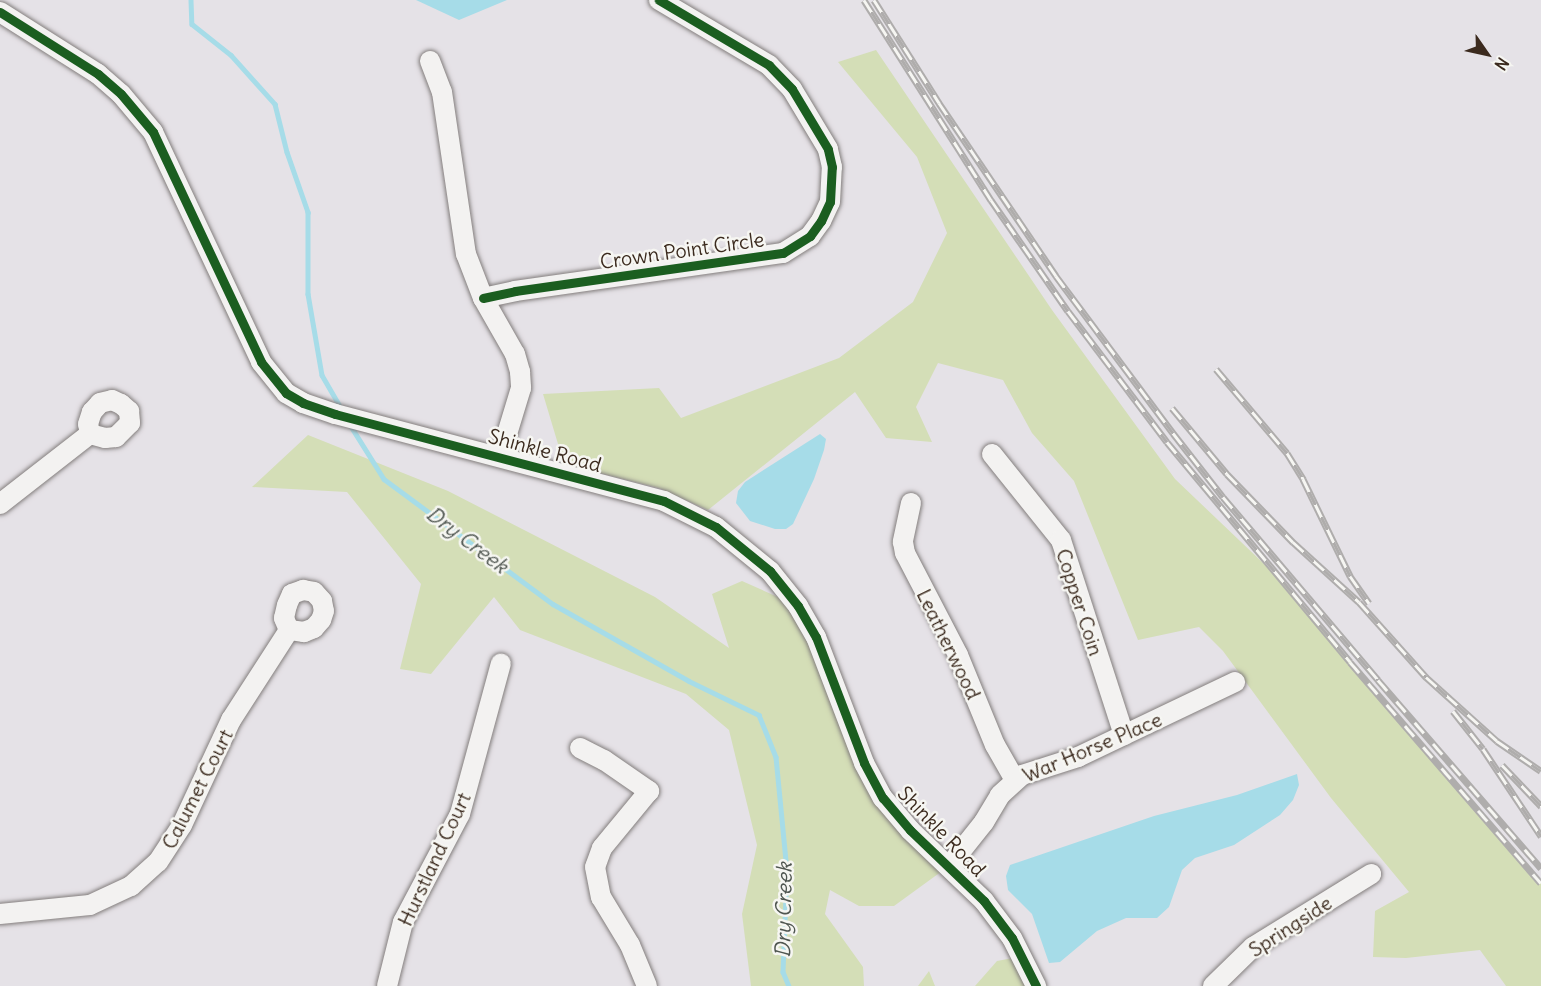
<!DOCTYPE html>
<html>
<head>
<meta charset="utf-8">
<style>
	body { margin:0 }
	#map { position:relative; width:1541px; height:986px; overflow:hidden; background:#e5e2e7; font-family:Delius,sans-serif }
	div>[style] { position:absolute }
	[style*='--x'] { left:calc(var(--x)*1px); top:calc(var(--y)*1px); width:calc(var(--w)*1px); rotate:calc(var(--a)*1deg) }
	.green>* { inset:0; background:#d4deb7 }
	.water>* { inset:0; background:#a6dce8 }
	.stream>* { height:4.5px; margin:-2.25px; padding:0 2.25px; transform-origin:2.25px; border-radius:2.25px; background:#a6dce8 }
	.roads { filter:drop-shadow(0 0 2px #837e7d) drop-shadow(0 0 2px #837e7d) }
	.minor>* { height:20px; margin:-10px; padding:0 10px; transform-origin:10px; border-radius:10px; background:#f3f2f1 }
	.rail>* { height:7px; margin-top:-3.5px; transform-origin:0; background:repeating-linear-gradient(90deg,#f6f6f2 0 14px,#afadac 0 28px); box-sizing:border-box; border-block:2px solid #afadac }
	.cycleway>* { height:9px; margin:-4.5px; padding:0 4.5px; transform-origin:4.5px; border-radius:4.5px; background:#1b5e20 }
	span { translate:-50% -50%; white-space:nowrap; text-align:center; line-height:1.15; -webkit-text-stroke:5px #f6f6f2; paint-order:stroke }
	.street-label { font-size:20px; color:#3b2a1e }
	.water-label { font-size:21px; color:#4f5650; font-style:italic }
	.north { position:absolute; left:1457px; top:24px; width:60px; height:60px; -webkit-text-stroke:4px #f6f6f2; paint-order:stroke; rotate:124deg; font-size:16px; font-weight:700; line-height:24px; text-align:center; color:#3b2a1e }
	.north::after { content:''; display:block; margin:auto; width:21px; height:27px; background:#3b2a1e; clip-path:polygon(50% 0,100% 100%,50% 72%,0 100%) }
</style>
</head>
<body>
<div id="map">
	<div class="green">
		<div style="clip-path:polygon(876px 50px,1052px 310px,1175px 479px,1283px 582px,1541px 883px,1541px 986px,1506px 986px,1480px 950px,1406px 958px,1373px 957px,1375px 911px,1409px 892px,1331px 798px,1223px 651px,1199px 627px,1138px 640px,1074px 481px,1032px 433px,1003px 380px,938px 363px,916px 407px,932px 442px,886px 438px,855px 392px,708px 510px,659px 488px,564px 464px,543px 394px,659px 388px,681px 418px,839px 358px,913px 302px,947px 233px,917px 157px,838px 62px)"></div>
		<div style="clip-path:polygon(308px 435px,448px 491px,655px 597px,729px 648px,712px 594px,742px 581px,798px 606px,864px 763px,949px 866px,894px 906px,859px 906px,830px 890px,825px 914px,863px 967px,864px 986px,751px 986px,742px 914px,757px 845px,729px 730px,686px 694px,520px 630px,494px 597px,431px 674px,400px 669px,421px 584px,347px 492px,252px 487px)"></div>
		<div style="clip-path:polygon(1023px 956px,1036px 986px,975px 986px,997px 961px)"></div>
		<div style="clip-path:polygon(929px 971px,935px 986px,918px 986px)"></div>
	</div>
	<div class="water">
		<div style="clip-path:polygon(416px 0,507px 0,459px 20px)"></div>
		<div style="clip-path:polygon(820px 434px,826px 439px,824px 450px,814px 479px,793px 524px,786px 529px,775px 529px,750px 521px,736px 503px,738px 491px,745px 482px)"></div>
		<div style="clip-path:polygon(1297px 774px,1299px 785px,1293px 800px,1280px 815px,1234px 845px,1195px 858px,1182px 870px,1169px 907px,1157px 918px,1126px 918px,1097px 931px,1060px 962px,1049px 963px,1032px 914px,1008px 890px,1006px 876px,1010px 865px,1154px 816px,1237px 795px)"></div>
	</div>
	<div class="stream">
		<div style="--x:191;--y:0;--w:24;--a:88"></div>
		<div style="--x:192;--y:24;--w:50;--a:38.5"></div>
		<div style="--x:231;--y:55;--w:66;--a:48.1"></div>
		<div style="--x:275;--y:104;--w:49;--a:76"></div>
		<div style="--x:287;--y:152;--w:64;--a:70.7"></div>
		<div style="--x:308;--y:212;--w:82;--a:90"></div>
		<div style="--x:308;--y:294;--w:82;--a:80.2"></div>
		<div style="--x:322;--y:375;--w:38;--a:60"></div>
		<div style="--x:349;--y:423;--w:66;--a:58"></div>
		<div style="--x:384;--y:479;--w:210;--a:36.5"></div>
		<div style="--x:553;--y:604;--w:156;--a:29.5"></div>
		<div style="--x:689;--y:681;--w:78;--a:25.9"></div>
		<div style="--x:759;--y:715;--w:45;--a:68"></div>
		<div style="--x:776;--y:757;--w:116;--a:84.5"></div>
		<div style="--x:787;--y:872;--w:100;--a:92.3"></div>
		<div style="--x:783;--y:972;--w:15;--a:67"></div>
	</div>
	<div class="roads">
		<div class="minor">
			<div style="--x:0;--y:12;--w:116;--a:32.3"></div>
			<div style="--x:98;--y:74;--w:30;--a:41"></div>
			<div style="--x:121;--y:94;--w:50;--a:49.9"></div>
			<div style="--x:153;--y:132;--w:254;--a:64.8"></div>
			<div style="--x:261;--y:362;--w:40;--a:51"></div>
			<div style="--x:286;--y:393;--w:20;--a:30"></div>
			<div style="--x:303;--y:403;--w:34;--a:19"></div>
			<div style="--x:335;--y:414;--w:340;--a:14.8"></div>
			<div style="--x:664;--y:501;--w:58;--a:26.6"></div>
			<div style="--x:716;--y:527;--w:70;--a:39.2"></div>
			<div style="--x:770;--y:571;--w:45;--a:51.3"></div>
			<div style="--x:798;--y:606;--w:36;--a:60"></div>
			<div style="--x:816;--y:637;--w:135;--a:69.1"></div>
			<div style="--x:864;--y:763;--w:40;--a:62"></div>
			<div style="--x:883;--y:798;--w:42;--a:49.8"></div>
			<div style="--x:910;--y:830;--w:103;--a:43.8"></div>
			<div style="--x:984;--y:901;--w:46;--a:52.9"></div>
			<div style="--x:1012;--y:938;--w:54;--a:63.4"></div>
			<div style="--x:430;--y:61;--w:33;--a:69"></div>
			<div style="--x:442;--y:92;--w:164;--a:81.6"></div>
			<div style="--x:466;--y:254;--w:47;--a:68.9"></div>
			<div style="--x:483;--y:298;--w:64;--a:60.3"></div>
			<div style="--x:515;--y:354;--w:19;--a:74"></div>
			<div style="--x:520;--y:372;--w:16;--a:86"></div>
			<div style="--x:521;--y:388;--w:72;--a:106.9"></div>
			<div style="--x:483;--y:298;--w:33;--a:-12"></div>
			<div style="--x:515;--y:291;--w:271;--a:-8.1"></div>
			<div style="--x:783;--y:253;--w:32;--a:-32"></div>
			<div style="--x:810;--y:236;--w:19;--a:-54"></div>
			<div style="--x:821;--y:221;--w:21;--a:-65"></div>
			<div style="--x:830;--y:202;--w:35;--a:-87"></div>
			<div style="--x:832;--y:167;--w:18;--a:-103"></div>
			<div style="--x:828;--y:149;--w:70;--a:-121"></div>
			<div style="--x:792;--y:89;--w:33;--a:-134"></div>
			<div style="--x:769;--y:65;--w:128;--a:-149.4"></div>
			<div style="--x:112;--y:400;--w:10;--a:24"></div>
			<div style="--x:121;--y:404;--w:11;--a:41"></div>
			<div style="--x:129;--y:411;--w:12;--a:85"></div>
			<div style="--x:130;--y:423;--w:20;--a:135"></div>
			<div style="--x:116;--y:437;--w:11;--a:175"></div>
			<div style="--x:105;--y:438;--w:16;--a:-165"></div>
			<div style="--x:90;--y:434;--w:10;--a:-101"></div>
			<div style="--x:88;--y:424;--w:13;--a:-72"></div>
			<div style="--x:92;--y:412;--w:12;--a:-48"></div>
			<div style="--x:100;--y:403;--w:12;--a:-14"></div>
			<div style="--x:992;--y:454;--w:110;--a:51.3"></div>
			<div style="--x:1061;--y:540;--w:205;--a:72.1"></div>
			<div style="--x:911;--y:503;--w:40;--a:102"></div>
			<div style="--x:903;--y:542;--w:11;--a:80"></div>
			<div style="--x:905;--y:553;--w:115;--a:62.5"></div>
			<div style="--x:958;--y:655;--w:97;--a:67.7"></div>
			<div style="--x:995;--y:745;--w:40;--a:60.3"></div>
			<div style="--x:0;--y:504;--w:114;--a:-37.9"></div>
			<div style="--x:303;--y:590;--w:11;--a:10"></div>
			<div style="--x:314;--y:592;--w:12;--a:48"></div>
			<div style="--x:322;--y:601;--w:10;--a:79"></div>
			<div style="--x:324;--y:611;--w:9;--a:108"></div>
			<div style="--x:321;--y:620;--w:11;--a:131"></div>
			<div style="--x:314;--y:628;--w:11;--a:158"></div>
			<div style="--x:304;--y:632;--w:15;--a:-172"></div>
			<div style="--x:289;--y:630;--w:13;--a:-113"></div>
			<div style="--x:284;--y:618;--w:13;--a:-77"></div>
			<div style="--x:287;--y:605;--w:12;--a:-66"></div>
			<div style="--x:292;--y:594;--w:12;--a:-20"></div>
			<div style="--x:580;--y:748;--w:27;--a:27"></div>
			<div style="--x:604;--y:760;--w:55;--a:34.6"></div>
			<div style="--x:649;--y:791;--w:74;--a:129.5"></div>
			<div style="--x:602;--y:848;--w:20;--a:110"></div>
			<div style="--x:595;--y:867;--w:31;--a:79"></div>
			<div style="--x:601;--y:897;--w:56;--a:58.9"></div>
			<div style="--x:630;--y:945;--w:44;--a:67.5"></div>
			<div style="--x:949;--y:866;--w:56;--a:-51.5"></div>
			<div style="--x:984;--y:822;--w:31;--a:-59"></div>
			<div style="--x:1000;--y:795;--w:30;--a:-42"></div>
			<div style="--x:1022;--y:775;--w:59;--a:-17.8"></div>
			<div style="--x:1078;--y:757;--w:174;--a:-25.5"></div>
			<div style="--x:0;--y:914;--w:90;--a:-5.7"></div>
			<div style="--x:90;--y:905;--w:45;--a:-24.9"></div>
			<div style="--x:131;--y:886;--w:36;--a:-42"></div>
			<div style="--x:158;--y:862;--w:44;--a:-57"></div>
			<div style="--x:182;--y:825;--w:116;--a:-65"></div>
			<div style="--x:231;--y:720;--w:107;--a:-57.2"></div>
			<div style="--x:387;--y:986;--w:66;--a:-76"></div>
			<div style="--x:403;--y:922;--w:122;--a:-62.2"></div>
			<div style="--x:460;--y:814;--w:156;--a:-74.8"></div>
			<div style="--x:1213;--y:986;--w:56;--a:-44.3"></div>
			<div style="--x:1253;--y:947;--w:139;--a:-31.7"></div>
		</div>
	</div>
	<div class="rail">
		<div style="--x:864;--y:0;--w:237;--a:57.6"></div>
		<div style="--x:991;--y:200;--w:135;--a:55.3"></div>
		<div style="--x:1068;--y:311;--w:164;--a:52.9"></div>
		<div style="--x:1167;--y:442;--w:286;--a:50.2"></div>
		<div style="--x:1350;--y:662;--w:292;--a:49.2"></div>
		<div style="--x:874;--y:0;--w:122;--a:57.7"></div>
		<div style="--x:939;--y:103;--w:209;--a:55.9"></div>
		<div style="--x:1056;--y:276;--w:196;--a:53.3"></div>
		<div style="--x:1173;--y:433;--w:81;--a:52"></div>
		<div style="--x:1223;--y:497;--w:240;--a:49.7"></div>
		<div style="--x:1378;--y:680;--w:249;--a:49.1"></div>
		<div style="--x:1216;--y:369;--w:110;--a:49.8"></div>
		<div style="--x:1287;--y:453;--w:31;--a:58"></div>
		<div style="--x:1303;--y:479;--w:108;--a:64.1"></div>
		<div style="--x:1350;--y:576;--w:33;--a:55"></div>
		<div style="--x:1172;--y:408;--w:86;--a:50.2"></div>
		<div style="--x:1227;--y:474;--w:95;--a:45.9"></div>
		<div style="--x:1293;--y:542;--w:89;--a:42.3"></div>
		<div style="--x:1359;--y:602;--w:101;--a:48.2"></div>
		<div style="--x:1426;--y:677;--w:96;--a:42"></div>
		<div style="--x:1497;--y:741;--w:53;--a:34.3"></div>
		<div style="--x:1453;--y:711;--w:48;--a:51.7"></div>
		<div style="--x:1483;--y:749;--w:105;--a:56.3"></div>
		<div style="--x:1502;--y:765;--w:57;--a:46.4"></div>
	</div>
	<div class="cycleway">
		<div style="--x:0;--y:12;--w:116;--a:32.3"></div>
		<div style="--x:98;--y:74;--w:30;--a:41"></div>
		<div style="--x:121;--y:94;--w:50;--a:49.9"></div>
		<div style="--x:153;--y:132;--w:254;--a:64.8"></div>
		<div style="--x:261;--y:362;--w:40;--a:51"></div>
		<div style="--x:286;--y:393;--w:20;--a:30"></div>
		<div style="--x:303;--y:403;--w:34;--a:19"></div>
		<div style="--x:335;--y:414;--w:340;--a:14.8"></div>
		<div style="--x:664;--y:501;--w:58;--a:26.6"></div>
		<div style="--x:716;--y:527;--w:70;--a:39.2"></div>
		<div style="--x:770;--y:571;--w:45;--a:51.3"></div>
		<div style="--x:798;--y:606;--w:36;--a:60"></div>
		<div style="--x:816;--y:637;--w:135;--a:69.1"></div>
		<div style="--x:864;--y:763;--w:40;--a:62"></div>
		<div style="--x:883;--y:798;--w:42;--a:49.8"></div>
		<div style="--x:910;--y:830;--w:103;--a:43.8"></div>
		<div style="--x:984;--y:901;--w:46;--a:52.9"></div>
		<div style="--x:1012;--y:938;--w:54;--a:63.4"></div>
		<div style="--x:483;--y:298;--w:33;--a:-12"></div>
		<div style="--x:515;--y:291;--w:271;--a:-8.1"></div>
		<div style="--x:783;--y:253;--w:32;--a:-32"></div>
		<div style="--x:810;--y:236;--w:19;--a:-54"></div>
		<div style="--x:821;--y:221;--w:21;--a:-65"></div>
		<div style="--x:830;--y:202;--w:35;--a:-87"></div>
		<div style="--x:832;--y:167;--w:18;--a:-103"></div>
		<div style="--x:828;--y:149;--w:70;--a:-121"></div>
		<div style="--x:792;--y:89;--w:33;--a:-134"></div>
		<div style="--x:769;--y:65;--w:128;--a:-149.4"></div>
	</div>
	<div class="street-label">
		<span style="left:682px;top:250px;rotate:-8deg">Crown Point Circle</span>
		<span style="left:545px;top:450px;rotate:15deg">Shinkle Road</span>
		<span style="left:1080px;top:602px;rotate:72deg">Copper Coin</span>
		<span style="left:949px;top:644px;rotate:64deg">Leatherwood</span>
		<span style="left:1092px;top:747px;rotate:-23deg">War Horse Place</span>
		<span style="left:197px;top:789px;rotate:-63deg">Calumet Court</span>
		<span style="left:942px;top:831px;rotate:46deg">Shinkle Road</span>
		<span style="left:434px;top:859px;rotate:-65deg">Hurstland Court</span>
		<span style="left:1290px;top:926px;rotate:-33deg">Springside</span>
	</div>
	<div class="water-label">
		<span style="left:467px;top:540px;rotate:37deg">Dry Creek</span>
		<span style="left:784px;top:910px;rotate:-89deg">Dry Creek</span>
	</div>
	<div class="north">N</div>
</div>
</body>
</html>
